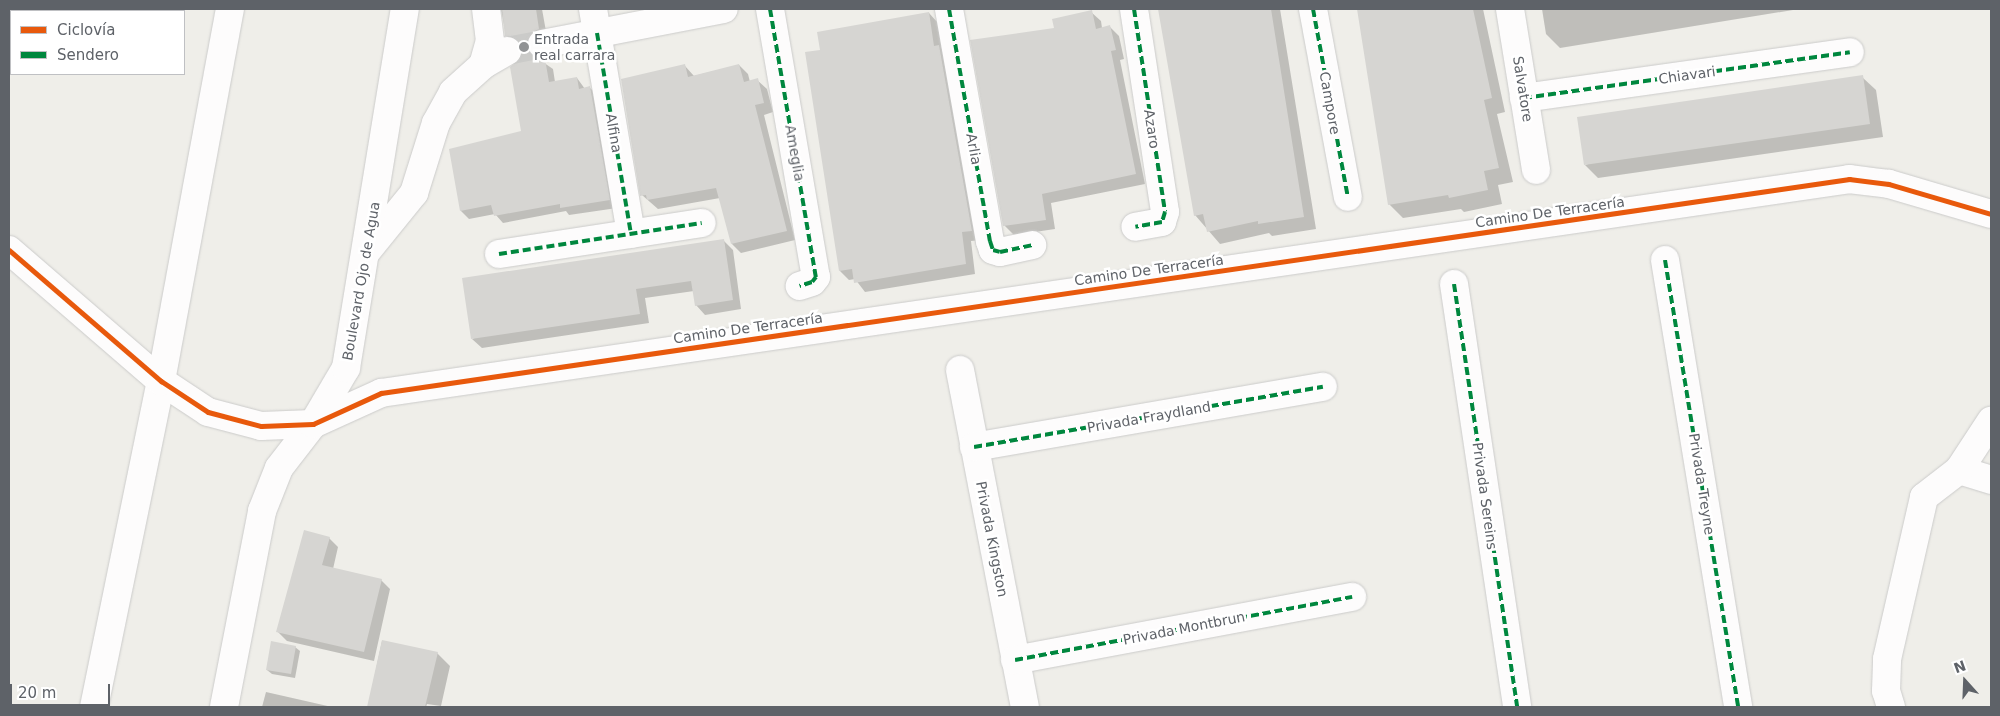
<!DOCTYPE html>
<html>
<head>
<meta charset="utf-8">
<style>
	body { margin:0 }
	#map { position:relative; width:2000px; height:716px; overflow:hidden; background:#efeee9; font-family:"DejaVu Sans",sans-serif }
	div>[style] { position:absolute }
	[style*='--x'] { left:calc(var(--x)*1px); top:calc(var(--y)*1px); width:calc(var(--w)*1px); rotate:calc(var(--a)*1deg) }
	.shadow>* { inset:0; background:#0003 }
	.building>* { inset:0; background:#d6d5d2 }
	.street-tunnel>* { height:28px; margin-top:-14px; transform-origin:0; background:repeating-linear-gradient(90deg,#cbcbc9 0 28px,transparent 0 42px) }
	.roads { filter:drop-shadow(0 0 1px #cbcbca) drop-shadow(0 0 1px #cbcbca) }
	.street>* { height:28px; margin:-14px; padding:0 14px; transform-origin:14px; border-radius:14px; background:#fdfcfc }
	.secondary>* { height:28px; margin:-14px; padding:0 14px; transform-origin:14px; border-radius:14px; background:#fdfcfc }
	.quiet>* { height:4px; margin-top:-2px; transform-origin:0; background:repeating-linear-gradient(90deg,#00873e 0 8px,transparent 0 12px) }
	.cycleway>* { height:5px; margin:-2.5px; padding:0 2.5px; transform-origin:2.5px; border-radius:2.5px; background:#e8590c }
	.dots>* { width:14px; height:14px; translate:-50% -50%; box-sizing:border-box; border:2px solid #fff; border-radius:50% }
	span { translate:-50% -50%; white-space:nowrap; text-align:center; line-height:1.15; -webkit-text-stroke:5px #fff; paint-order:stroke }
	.poi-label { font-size:14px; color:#5e6268 }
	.left { translate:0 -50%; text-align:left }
	.street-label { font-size:14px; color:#5e6268 }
	.frame { position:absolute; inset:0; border:10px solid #5e6268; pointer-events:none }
	.legend { position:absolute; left:10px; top:10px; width:175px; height:65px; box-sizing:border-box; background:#fff; border:1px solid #bfc0c3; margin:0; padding:6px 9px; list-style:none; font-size:15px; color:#5e6268 }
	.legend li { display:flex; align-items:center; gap:10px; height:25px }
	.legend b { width:25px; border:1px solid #bfc0c3 }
	.north { position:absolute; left:1940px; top:656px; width:50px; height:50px; -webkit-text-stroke:4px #fff; paint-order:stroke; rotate:340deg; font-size:14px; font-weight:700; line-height:20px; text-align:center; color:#5e6268 }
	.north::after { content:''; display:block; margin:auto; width:18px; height:22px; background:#5e6268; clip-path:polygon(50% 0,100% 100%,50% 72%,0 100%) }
	.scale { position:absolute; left:10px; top:684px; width:100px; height:22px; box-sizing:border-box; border:2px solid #5e6268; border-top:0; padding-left:6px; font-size:15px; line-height:18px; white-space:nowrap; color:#5e6268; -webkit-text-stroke:4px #fff; paint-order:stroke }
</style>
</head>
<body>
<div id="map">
	<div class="shadow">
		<div style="clip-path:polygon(501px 9px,542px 9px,547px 37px,535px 47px,537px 58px,553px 69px,555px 82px,577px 78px,585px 89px,590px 88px,598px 95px,617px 208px,569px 215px,566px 211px,503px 223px,495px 214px,469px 219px,461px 211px,450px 150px,523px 132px,524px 50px,506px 35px)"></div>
		<div style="clip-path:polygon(1159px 9px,1280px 9px,1316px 229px,1272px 236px,1269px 233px,1220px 244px,1195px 215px)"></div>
		<div style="clip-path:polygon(1358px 9px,1483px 9px,1505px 112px,1497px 114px,1513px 182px,1498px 185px,1502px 204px,1464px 212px,1461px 209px,1403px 218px,1389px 204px)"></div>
		<div style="clip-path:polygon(1542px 9px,1799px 9px,1560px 48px,1546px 34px)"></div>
		<div style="clip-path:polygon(1091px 12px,1101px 21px,1102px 28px,1110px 27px,1119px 36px,1124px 59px,1120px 60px,1145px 184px,1051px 203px,1055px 229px,1014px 235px,1004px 225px,1055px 29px)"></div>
		<div style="clip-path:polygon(929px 13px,938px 23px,942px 49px,948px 56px,981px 240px,971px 241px,975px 274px,865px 292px,855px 279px,849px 280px,840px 271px,822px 51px)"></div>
		<div style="clip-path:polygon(739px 65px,748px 74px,750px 82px,757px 80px,767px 89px,773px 112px,764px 115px,795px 240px,741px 253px,732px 244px,720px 198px,658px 209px,642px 195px,685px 66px,694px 76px)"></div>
		<div style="clip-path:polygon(1862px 77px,1876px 90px,1883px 137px,1598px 178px,1585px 165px)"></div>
		<div style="clip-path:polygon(723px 240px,733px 250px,741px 309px,705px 315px,696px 305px,694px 291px,645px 298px,649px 323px,482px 348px,472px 339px)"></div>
		<div style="clip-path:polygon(329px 538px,338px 547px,333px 569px,381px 580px,390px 589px,374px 661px,287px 641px,277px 631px)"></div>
		<div style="clip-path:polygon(382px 641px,437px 653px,450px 666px,441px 706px,427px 704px,426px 707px,368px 707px)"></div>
		<div style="clip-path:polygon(295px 647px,300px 651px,295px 678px,272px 674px,267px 670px)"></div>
		<div style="clip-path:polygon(266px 692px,332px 707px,262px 707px)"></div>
	</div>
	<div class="building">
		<div style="clip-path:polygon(502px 9px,536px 9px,539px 29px,531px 33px,527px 46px,531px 55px,545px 59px,549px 82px,577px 77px,579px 89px,590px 86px,610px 200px,560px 208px,560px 204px,494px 216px,491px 205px,460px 211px,449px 149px,521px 131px,510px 67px,520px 59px,523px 50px,515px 38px,505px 36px)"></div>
		<div style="clip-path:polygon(1158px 9px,1271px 9px,1304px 217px,1258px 224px,1258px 221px,1207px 232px,1203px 214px,1194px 216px)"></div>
		<div style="clip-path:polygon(1357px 9px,1473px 9px,1492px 98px,1484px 100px,1499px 168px,1484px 171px,1488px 190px,1449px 198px,1448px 195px,1388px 205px)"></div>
		<div style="clip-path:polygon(1092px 10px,1096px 29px,1110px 25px,1116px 50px,1111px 51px,1136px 174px,1042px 194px,1046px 220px,1003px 226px,970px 40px,1054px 28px,1052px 19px)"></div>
		<div style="clip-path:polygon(929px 12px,934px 46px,939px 45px,972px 231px,962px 232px,966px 264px,854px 283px,852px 269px,839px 271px,805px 52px,820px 50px,817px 32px)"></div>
		<div style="clip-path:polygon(685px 64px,688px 77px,739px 64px,744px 82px,758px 78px,764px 103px,755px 105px,787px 231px,731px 244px,716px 188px,647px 200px,646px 195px,640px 196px,621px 79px)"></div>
		<div style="clip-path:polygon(1863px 75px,1870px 124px,1584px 165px,1577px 117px)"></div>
		<div style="clip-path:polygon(724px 239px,733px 300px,695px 306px,691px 281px,636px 289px,640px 314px,471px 339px,462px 278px)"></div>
		<div style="clip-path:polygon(304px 530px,330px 537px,322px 565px,382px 579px,364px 652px,276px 632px)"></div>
		<div style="clip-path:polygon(382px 640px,438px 652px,425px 707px,367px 707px)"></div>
		<div style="clip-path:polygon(271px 641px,296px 646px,291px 674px,266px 670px)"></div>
	</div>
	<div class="street-tunnel">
		<div style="--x:507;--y:51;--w:36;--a:-11"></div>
	</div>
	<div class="roads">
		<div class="street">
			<div style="--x:593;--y:9;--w:228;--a:80.4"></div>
			<div style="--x:770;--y:9;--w:272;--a:80.3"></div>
			<div style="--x:816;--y:277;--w:6;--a:129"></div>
			<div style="--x:812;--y:282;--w:13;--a:162"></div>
			<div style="--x:949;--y:9;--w:236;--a:80"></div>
			<div style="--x:990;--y:241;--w:9;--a:72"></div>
			<div style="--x:993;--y:250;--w:7;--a:16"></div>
			<div style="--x:1000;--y:252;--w:33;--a:-12"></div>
			<div style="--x:1134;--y:9;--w:205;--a:81.3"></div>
			<div style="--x:1165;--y:212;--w:10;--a:107"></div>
			<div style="--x:1162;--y:222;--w:27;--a:170"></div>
			<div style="--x:1313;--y:9;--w:191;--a:79.5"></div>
			<div style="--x:1510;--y:9;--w:163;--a:80.8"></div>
			<div style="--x:542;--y:44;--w:185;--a:-10.9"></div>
			<div style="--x:483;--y:65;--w:25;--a:-74"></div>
			<div style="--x:490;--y:41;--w:32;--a:-97"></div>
			<div style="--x:1524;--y:98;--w:329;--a:-8"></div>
			<div style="--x:9;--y:250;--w:201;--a:40.8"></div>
			<div style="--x:161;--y:381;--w:56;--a:33.4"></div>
			<div style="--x:208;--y:412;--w:55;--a:14.8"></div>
			<div style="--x:261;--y:426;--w:52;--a:-2.2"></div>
			<div style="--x:313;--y:424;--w:75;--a:-24.5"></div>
			<div style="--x:381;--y:393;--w:1484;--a:-8.29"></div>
			<div style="--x:1849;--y:179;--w:40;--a:7.1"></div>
			<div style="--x:1889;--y:184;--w:106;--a:16.4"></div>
			<div style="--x:367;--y:251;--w:75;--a:-51"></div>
			<div style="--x:414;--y:193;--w:73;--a:-72.6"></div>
			<div style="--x:436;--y:123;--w:35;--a:-61"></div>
			<div style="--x:453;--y:92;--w:40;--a:-42"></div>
			<div style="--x:483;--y:65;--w:28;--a:-30"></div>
			<div style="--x:499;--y:254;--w:205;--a:-8.7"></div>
			<div style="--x:1665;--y:260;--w:453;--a:80.7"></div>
			<div style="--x:1454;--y:284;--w:428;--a:81.5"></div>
			<div style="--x:960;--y:370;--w:343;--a:79.1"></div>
			<div style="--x:974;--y:447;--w:354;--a:-9.8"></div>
			<div style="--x:1959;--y:470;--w:34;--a:17"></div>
			<div style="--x:1015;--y:660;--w:343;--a:-10.6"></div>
			<div style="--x:1891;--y:707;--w:17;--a:-107"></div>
			<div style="--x:1886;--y:691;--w:32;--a:-88"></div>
			<div style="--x:1887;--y:659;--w:166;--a:-77.1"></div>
			<div style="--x:1924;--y:497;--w:44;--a:-37.6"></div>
			<div style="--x:1959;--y:470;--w:59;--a:-56.9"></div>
		</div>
		<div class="secondary">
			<div style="--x:94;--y:707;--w:333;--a:-78.4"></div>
			<div style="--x:161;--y:381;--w:378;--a:-79.5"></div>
			<div style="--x:224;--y:707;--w:200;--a:-79"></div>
			<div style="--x:262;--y:511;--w:46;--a:-68.4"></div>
			<div style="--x:279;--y:468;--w:56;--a:-52.3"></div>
			<div style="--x:313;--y:424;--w:65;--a:-59.5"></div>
			<div style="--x:346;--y:368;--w:364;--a:-80.7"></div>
		</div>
	</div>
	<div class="quiet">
		<div style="--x:770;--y:9;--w:272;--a:80.3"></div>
		<div style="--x:816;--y:277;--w:6;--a:129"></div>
		<div style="--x:812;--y:282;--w:13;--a:162"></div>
		<div style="--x:949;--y:9;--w:236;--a:80"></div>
		<div style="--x:990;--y:241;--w:9;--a:72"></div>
		<div style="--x:993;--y:250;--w:7;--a:16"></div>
		<div style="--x:1000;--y:252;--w:33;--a:-12"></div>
		<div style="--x:1134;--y:9;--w:205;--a:81.3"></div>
		<div style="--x:1165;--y:212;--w:10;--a:107"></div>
		<div style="--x:1162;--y:222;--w:27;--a:170"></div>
		<div style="--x:1313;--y:9;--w:191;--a:79.5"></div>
		<div style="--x:597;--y:33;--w:204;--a:80.4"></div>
		<div style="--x:1524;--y:98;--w:329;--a:-8"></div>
		<div style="--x:499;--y:254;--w:205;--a:-8.7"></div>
		<div style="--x:1665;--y:260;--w:453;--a:80.7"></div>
		<div style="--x:1454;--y:284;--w:428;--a:81.5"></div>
		<div style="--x:974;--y:447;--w:354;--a:-9.8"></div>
		<div style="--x:1015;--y:660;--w:343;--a:-10.6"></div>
	</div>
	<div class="cycleway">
		<div style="--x:9;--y:250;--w:201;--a:40.8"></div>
		<div style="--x:161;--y:381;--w:56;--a:33.4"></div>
		<div style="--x:208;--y:412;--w:55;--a:14.8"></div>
		<div style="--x:261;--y:426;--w:52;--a:-2.2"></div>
		<div style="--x:313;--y:424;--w:75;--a:-24.5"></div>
		<div style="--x:381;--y:393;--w:1484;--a:-8.29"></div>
		<div style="--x:1849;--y:179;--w:40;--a:7.1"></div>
		<div style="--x:1889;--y:184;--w:106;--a:16.4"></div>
	</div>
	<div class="dots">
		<div style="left:524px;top:47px;background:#919395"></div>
	</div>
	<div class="poi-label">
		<span class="left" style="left:534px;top:47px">Entrada<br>real carrara</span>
	</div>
	<div class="street-label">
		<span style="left:1687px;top:75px;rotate:-8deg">Chiavari</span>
		<span style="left:1523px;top:89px;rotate:81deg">Salvatore</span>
		<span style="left:1330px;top:103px;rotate:80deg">Campore</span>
		<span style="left:1152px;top:129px;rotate:81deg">Azaro</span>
		<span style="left:614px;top:133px;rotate:80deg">Alfina</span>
		<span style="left:974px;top:149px;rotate:80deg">Arlia</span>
		<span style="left:795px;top:153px;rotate:80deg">Ameglia</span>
		<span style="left:1550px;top:212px;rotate:-8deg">Camino De Terracería</span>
		<span style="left:1149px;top:270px;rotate:-8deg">Camino De Terracería</span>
		<span style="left:361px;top:281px;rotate:-80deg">Boulevard Ojo de Agua</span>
		<span style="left:748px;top:328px;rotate:-8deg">Camino De Terracería</span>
		<span style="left:1149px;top:417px;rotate:-10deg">Privada Fraydland</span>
		<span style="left:1702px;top:484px;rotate:81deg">Privada Treyne</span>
		<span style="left:1485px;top:496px;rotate:82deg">Privada Sereins</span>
		<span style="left:992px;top:539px;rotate:79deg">Privada Kingston</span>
		<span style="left:1184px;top:628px;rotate:-11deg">Privada Montbrun</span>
	</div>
	<div class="frame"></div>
	<ul class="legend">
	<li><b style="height:6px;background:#e8590c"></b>Ciclovía</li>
	<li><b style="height:6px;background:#00873e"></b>Sendero</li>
	</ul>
	<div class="north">N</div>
	<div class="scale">20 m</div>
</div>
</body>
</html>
